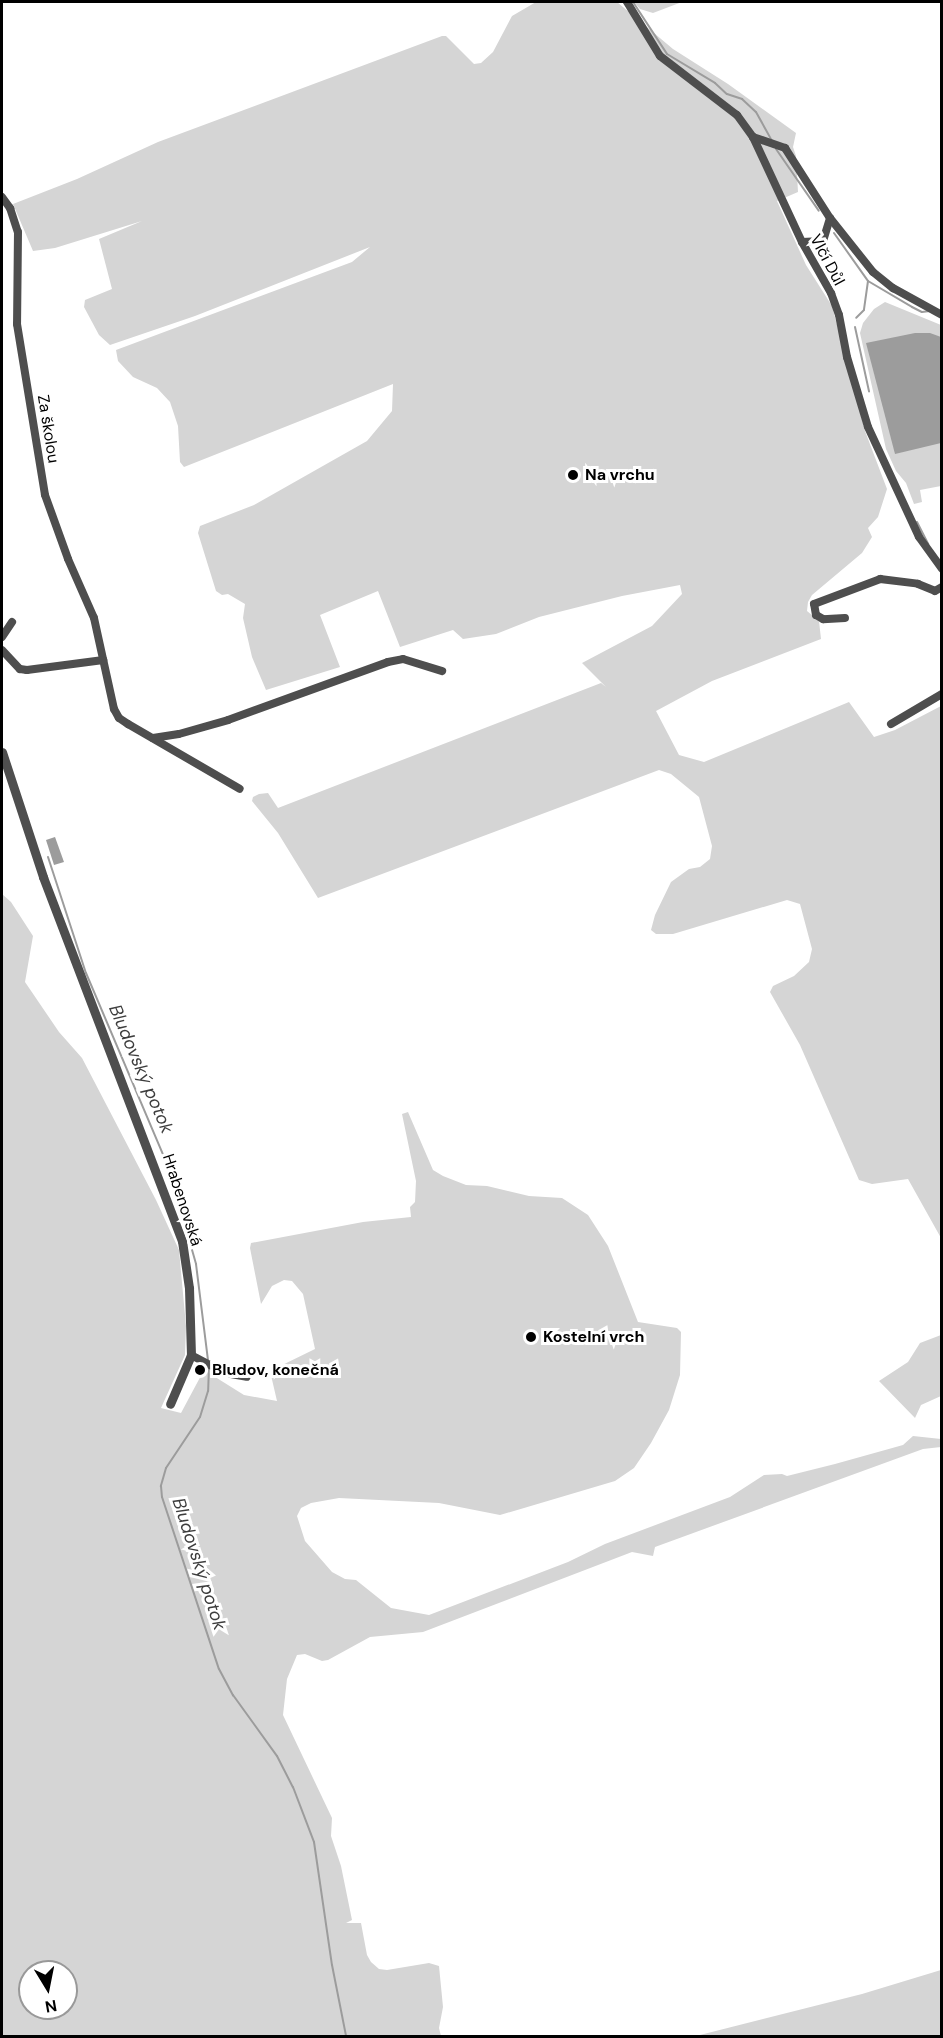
<!DOCTYPE html>
<html>
<head>
<meta charset="utf-8">
<style>
	body { margin:0 }
	#map { position:relative; width:943px; height:2038px; overflow:hidden; background:#fff; font-family:"DM Sans",sans-serif }
	div>[style] { position:absolute }
	[style*='--x'] { left:calc(var(--x)*1px); top:calc(var(--y)*1px); width:calc(var(--w)*1px); rotate:calc(var(--a)*1deg) }
	.green>* { inset:0; background:#d5d5d5 }
	.water>* { inset:0; background:#9c9c9c }
	.stream>* { height:2px; margin:-1px; padding:0 1px; transform-origin:1px; border-radius:1px; background:#9c9c9c }
	.minor>* { height:8px; margin:-4px; padding:0 4px; transform-origin:4px; border-radius:4px; background:#4e4e4e }
	.tertiary>* { height:9px; margin:-4.5px; padding:0 4.5px; transform-origin:4.5px; border-radius:4.5px; background:#4e4e4e }
	.dots>* { width:16px; height:16px; translate:-50% -50%; box-sizing:border-box; border:3px solid #fff; border-radius:50% }
	span { translate:-50% -50%; white-space:nowrap; text-align:center; line-height:1.15; -webkit-text-stroke:6px #fff; paint-order:stroke }
	.street-label { font-size:16px; color:#000 }
	.poi-label { font-size:16px; color:#000; font-weight:700 }
	.left { translate:0 -50%; text-align:left }
	.water-label { font-size:18px; color:#3d3d3d; font-style:italic }
	.frame { position:absolute; inset:0; border:3px solid #000; pointer-events:none }
	.north { position:absolute; left:18px; top:1960px; width:60px; height:60px; box-sizing:border-box; background:#fff; border:2px solid #999; border-radius:50%; rotate:170deg; font-size:16px; font-weight:700; line-height:24px; text-align:center; color:#000 }
	.north::after { content:''; display:block; margin:auto; width:21px; height:27px; background:#000; clip-path:polygon(50% 0,100% 100%,50% 72%,0 100%) }
</style>
</head>
<body>
<div id="map">
	<div class="green">
		<div style="clip-path:polygon(536px 2px,617px 2px,673px 49px,728px 84px,796px 133px,793px 147px,796px 156px,798px 192px,777px 201px,806px 265px,832px 306px,865px 431px,887px 489px,878px 517px,868px 528px,872px 537px,862px 553px,812px 595px,808px 602px,807px 611px,819px 621px,821px 639px,712px 681px,656px 711px,679px 755px,704px 762px,849px 702px,874px 737px,895px 730px,941px 706px,941px 1238px,908px 1179px,872px 1184px,859px 1180px,800px 1045px,770px 992px,773px 986px,794px 976px,809px 962px,812px 949px,800px 904px,787px 900px,673px 934px,656px 934px,651px 930px,655px 915px,671px 882px,689px 869px,700px 867px,710px 859px,712px 846px,699px 797px,671px 774px,659px 770px,318px 898px,278px 833px,252px 801px,253px 797px,259px 794px,268px 793px,278px 808px,601px 683px,606px 687px,582px 663px,652px 626px,682px 594px,680px 585px,622px 596px,539px 617px,496px 634px,463px 639px,453px 630px,400px 647px,378px 591px,320px 615px,340px 667px,266px 690px,252px 657px,243px 618px,245px 604px,228px 594px,222px 595px,216px 591px,198px 533px,200px 526px,254px 505px,367px 441px,392px 411px,393px 384px,184px 467px,180px 462px,178px 426px,170px 402px,157px 388px,133px 377px,118px 361px,116px 350px,352px 262px,370px 247px,195px 316px,110px 345px,99px 335px,84px 307px,85px 300px,112px 289px,99px 239px,142px 221px,55px 248px,33px 251px,13px 204px,77px 179px,158px 142px,442px 36px,446px 36px,474px 64px,481px 63px,493px 52px,512px 16px)"></div>
		<div style="clip-path:polygon(634px 2px,682px 2px,653px 13px,640px 9px)"></div>
		<div style="clip-path:polygon(885px 302px,941px 325px,941px 486px,920px 490px,922px 502px,914px 504px,906px 483px,896px 471px,886px 449px,860px 333px,863px 323px,874px 309px)"></div>
		<div style="clip-path:polygon(evenodd,2px 894px,11px 902px,33px 936px,25px 982px,59px 1032px,82px 1058px,156px 1200px,179px 1250px,186px 1326px,185px 1355px,161px 1408px,181px 1413px,204px 1370px,244px 1395px,277px 1401px,270px 1371px,315px 1349px,303px 1294px,292px 1281px,284px 1280px,272px 1286px,261px 1304px,250px 1248px,251px 1243px,363px 1222px,411px 1217px,410px 1207px,415px 1202px,416px 1181px,402px 1114px,408px 1112px,433px 1170px,443px 1176px,466px 1185px,487px 1186px,529px 1196px,562px 1198px,588px 1215px,608px 1246px,638px 1322px,677px 1328px,681px 1332px,680px 1375px,669px 1410px,651px 1443px,634px 1468px,615px 1481px,500px 1515px,439px 1503px,339px 1498px,311px 1503px,301px 1508px,297px 1516px,305px 1541px,332px 1572px,345px 1579px,356px 1580px,391px 1608px,429px 1615px,568px 1562px,605px 1544px,730px 1497px,764px 1475px,782px 1474px,787px 1476px,835px 1464px,903px 1445px,913px 1436px,941px 1439px,941px 1447px,923px 1449px,655px 1547px,653px 1556px,632px 1552px,423px 1632px,370px 1637px,328px 1660px,322px 1661px,305px 1654px,297px 1655px,287px 1679px,283px 1715px,332px 1818px,331px 1836px,341px 1866px,352px 1920px,346px 1923px,361px 1923px,367px 1955px,371px 1962px,379px 1969px,387px 1970px,429px 1963px,439px 1966px,443px 2007px,439px 2028px,441px 2036px,2px 2036px,2px 894px,30px 1972px,66px 1972px,66px 2008px,30px 2008px,30px 1972px)"></div>
		<div style="clip-path:polygon(941px 1335px,941px 1396px,921px 1405px,915px 1418px,879px 1381px,908px 1362px,920px 1343px)"></div>
		<div style="clip-path:polygon(941px 1970px,941px 2036px,696px 2036px,862px 1994px)"></div>
	</div>
	<div class="water">
		<div style="clip-path:polygon(915px 333px,930px 333px,941px 337px,941px 443px,895px 454px,866px 343px)"></div>
		<div style="clip-path:polygon(55px 837px,64px 862px,54px 865px,46px 840px)"></div>
	</div>
	<div class="stream">
		<div style="--x:633;--y:2;--w:62;--a:56.8"></div>
		<div style="--x:667;--y:54;--w:56;--a:31.1"></div>
		<div style="--x:715;--y:83;--w:16;--a:43"></div>
		<div style="--x:727;--y:94;--w:16;--a:18"></div>
		<div style="--x:742;--y:99;--w:19;--a:43"></div>
		<div style="--x:756;--y:112;--w:33;--a:61"></div>
		<div style="--x:776;--y:149;--w:75;--a:55.3"></div>
		<div style="--x:834;--y:233;--w:59;--a:54.7"></div>
		<div style="--x:868;--y:281;--w:29;--a:98"></div>
		<div style="--x:864;--y:310;--w:11;--a:135"></div>
		<div style="--x:868;--y:281;--w:51;--a:30.6"></div>
		<div style="--x:912;--y:307;--w:11;--a:27"></div>
		<div style="--x:922;--y:312;--w:8;--a:-7"></div>
		<div style="--x:855;--y:327;--w:66;--a:77.7"></div>
		<div style="--x:917;--y:522;--w:25;--a:63"></div>
		<div style="--x:48;--y:857;--w:122;--a:71.9"></div>
		<div style="--x:86;--y:973;--w:213;--a:67"></div>
		<div style="--x:169;--y:1169;--w:99;--a:74.1"></div>
		<div style="--x:196;--y:1264;--w:98;--a:82.9"></div>
		<div style="--x:209;--y:1366;--w:25;--a:92"></div>
		<div style="--x:208;--y:1391;--w:27;--a:107"></div>
		<div style="--x:200;--y:1417;--w:61;--a:123.7"></div>
		<div style="--x:166;--y:1468;--w:19;--a:106"></div>
		<div style="--x:161;--y:1486;--w:11;--a:85"></div>
		<div style="--x:162;--y:1497;--w:181;--a:71.7"></div>
		<div style="--x:219;--y:1669;--w:30;--a:62"></div>
		<div style="--x:233;--y:1695;--w:75;--a:54.2"></div>
		<div style="--x:277;--y:1756;--w:35;--a:63"></div>
		<div style="--x:293;--y:1787;--w:59;--a:69.1"></div>
		<div style="--x:314;--y:1842;--w:124;--a:81.7"></div>
		<div style="--x:332;--y:1965;--w:72;--a:78.8"></div>
	</div>
	<div class="minor">
		<div style="--x:627;--y:2;--w:63;--a:58.6"></div>
		<div style="--x:660;--y:56;--w:97;--a:37.5"></div>
		<div style="--x:737;--y:115;--w:27;--a:54"></div>
		<div style="--x:753;--y:137;--w:116;--a:65"></div>
		<div style="--x:802;--y:242;--w:59;--a:60.4"></div>
		<div style="--x:831;--y:293;--w:23;--a:70"></div>
		<div style="--x:839;--y:315;--w:43;--a:79.2"></div>
		<div style="--x:847;--y:357;--w:73;--a:73.3"></div>
		<div style="--x:868;--y:427;--w:121;--a:65.1"></div>
		<div style="--x:919;--y:537;--w:39;--a:54"></div>
		<div style="--x:753;--y:137;--w:34;--a:19"></div>
		<div style="--x:785;--y:148;--w:83;--a:57.3"></div>
		<div style="--x:830;--y:218;--w:69;--a:51.5"></div>
		<div style="--x:873;--y:272;--w:26;--a:39"></div>
		<div style="--x:893;--y:288;--w:56;--a:28.9"></div>
		<div style="--x:2;--y:197;--w:14;--a:54"></div>
		<div style="--x:10;--y:208;--w:25;--a:72"></div>
		<div style="--x:18;--y:232;--w:92;--a:90.6"></div>
		<div style="--x:17;--y:324;--w:173;--a:80.7"></div>
		<div style="--x:45;--y:495;--w:68;--a:70.2"></div>
		<div style="--x:68;--y:559;--w:64;--a:66.2"></div>
		<div style="--x:94;--y:618;--w:93;--a:77.6"></div>
		<div style="--x:114;--y:709;--w:10;--a:61"></div>
		<div style="--x:119;--y:718;--w:11;--a:34"></div>
		<div style="--x:128;--y:724;--w:129;--a:30.1"></div>
		<div style="--x:802;--y:242;--w:21;--a:-3"></div>
		<div style="--x:823;--y:241;--w:24;--a:-73"></div>
		<div style="--x:845;--y:618;--w:22;--a:177"></div>
		<div style="--x:823;--y:619;--w:8;--a:-150"></div>
		<div style="--x:816;--y:615;--w:11;--a:-100"></div>
		<div style="--x:814;--y:604;--w:71;--a:-20.7"></div>
		<div style="--x:880;--y:579;--w:38;--a:7"></div>
		<div style="--x:918;--y:584;--w:18;--a:22"></div>
		<div style="--x:935;--y:591;--w:8;--a:-30"></div>
		<div style="--x:2;--y:637;--w:18;--a:-56"></div>
		<div style="--x:2;--y:650;--w:26;--a:47"></div>
		<div style="--x:20;--y:669;--w:7;--a:8"></div>
		<div style="--x:27;--y:670;--w:77;--a:-7.5"></div>
		<div style="--x:891;--y:724;--w:59;--a:-30.5"></div>
		<div style="--x:153;--y:738;--w:26;--a:-9"></div>
		<div style="--x:179;--y:734;--w:51;--a:-15.9"></div>
		<div style="--x:228;--y:720;--w:170;--a:-19.9"></div>
		<div style="--x:388;--y:662;--w:15;--a:-11"></div>
		<div style="--x:403;--y:659;--w:41;--a:17.1"></div>
		<div style="--x:191;--y:1355;--w:38;--a:28"></div>
		<div style="--x:225;--y:1373;--w:22;--a:10"></div>
	</div>
	<div class="tertiary">
		<div style="--x:2;--y:752;--w:132;--a:71.8"></div>
		<div style="--x:43;--y:877;--w:390;--a:69.1"></div>
		<div style="--x:182;--y:1241;--w:48;--a:81.5"></div>
		<div style="--x:189;--y:1288;--w:67;--a:88.3"></div>
		<div style="--x:191;--y:1355;--w:53;--a:113.2"></div>
	</div>
	<div class="dots">
		<div style="left:573px;top:475px;background:#000"></div>
		<div style="left:531px;top:1337px;background:#000"></div>
		<div style="left:200px;top:1370px;background:#000"></div>
	</div>
	<div class="street-label">
		<span style="left:827px;top:260px;rotate:62deg">Vlčí Důl</span>
		<span style="left:48px;top:429px;rotate:81deg">Za školou</span>
		<span style="left:182px;top:1200px;rotate:72deg">Hrabenovská</span>
	</div>
	<div class="poi-label">
		<span class="left" style="left:585px;top:475px">Na vrchu</span>
		<span class="left" style="left:543px;top:1337px">Kostelní vrch</span>
		<span class="left" style="left:212px;top:1370px">Bludov, konečná</span>
	</div>
	<div class="water-label">
		<span style="left:141px;top:1069px;rotate:67deg">Bludovský potok</span>
		<span style="left:199px;top:1564px;rotate:72deg">Bludovský potok</span>
	</div>
	<div class="frame"></div>
	<div class="north">N</div>
</div>
</body>
</html>
